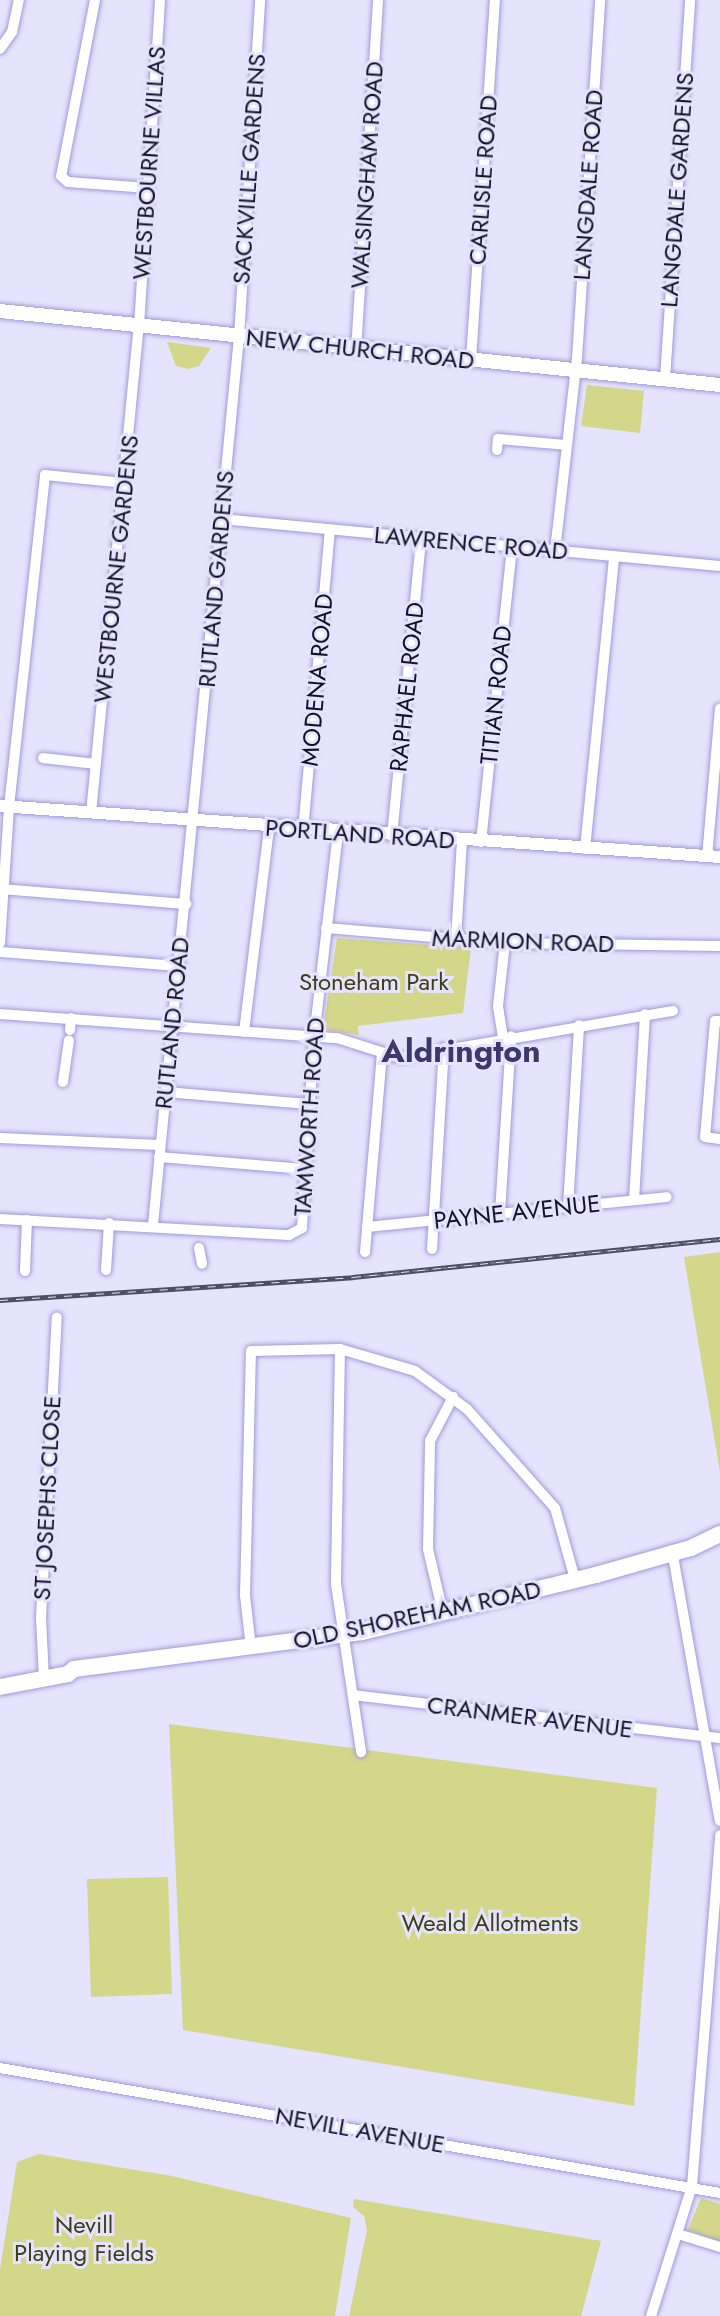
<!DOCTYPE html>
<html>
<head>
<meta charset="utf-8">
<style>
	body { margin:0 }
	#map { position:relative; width:720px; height:2316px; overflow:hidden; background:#e5e3fd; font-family:Jost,sans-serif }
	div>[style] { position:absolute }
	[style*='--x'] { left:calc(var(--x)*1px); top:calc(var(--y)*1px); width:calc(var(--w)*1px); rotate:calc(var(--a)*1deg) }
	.green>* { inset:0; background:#d4d689 }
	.roads { filter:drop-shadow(0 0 2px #a19ad8) drop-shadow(0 0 2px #a19ad8) }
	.minor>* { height:10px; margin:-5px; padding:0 5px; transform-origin:5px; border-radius:5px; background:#fff }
	.tertiary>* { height:12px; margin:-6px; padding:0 6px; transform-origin:6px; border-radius:6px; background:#fff }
	.secondary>* { height:14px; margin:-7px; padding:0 7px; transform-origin:7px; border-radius:7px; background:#fff }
	.primary>* { height:16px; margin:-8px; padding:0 8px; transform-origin:8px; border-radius:8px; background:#fff }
	.rail>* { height:5px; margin-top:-2.5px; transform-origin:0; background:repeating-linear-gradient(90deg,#e5e3fd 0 8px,#504d65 0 16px); box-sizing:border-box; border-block:2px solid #504d65 }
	span { translate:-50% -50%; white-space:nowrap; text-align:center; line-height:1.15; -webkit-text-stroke:6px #e5e3fd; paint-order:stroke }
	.street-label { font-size:24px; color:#151128 }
	.park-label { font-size:24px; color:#3d3e15 }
	.district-label { font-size:32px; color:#3f366b; font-weight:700 }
</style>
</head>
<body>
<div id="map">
	<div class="green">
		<div style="clip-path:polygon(167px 342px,211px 348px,199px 366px,188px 369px,176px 366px)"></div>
		<div style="clip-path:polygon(587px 385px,644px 391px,640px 433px,581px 426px)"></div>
		<div style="clip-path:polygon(337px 938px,471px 948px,463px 1013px,358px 1026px,359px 1035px,323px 1029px)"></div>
		<div style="clip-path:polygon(720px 1252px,720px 1472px,684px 1257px)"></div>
		<div style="clip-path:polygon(169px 1724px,657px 1788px,634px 2106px,183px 2030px)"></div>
		<div style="clip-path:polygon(168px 1877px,172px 1994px,91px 1997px,87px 1879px)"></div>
		<div style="clip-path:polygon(39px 2154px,172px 2176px,351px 2218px,335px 2316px,0 2316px,0 2269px,17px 2162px)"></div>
		<div style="clip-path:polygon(701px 2198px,720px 2204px,720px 2242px,688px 2230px)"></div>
		<div style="clip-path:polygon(354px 2199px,601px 2241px,581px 2316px,349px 2316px,367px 2230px,364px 2216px,353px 2207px)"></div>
	</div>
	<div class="roads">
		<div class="minor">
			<div style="--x:95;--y:0;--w:179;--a:100.9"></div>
			<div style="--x:61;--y:176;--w:9;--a:41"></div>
			<div style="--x:68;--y:182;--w:80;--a:4.3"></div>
			<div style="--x:0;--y:49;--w:21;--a:-55"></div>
			<div style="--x:12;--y:32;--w:33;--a:-78"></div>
			<div style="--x:356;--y:351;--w:352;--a:-86.4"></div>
			<div style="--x:471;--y:360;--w:361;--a:-86.2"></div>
			<div style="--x:665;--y:379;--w:380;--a:-86.2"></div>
			<div style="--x:497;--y:450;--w:11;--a:-85"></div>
			<div style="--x:498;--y:439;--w:68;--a:5"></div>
			<div style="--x:221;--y:519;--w:501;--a:5.38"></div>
			<div style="--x:555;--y:551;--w:193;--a:-83.5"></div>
			<div style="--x:577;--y:359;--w:360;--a:-86.3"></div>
			<div style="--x:43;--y:758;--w:53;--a:6.5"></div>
			<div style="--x:91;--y:813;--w:489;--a:-84.4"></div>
			<div style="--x:139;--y:326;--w:327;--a:-86.3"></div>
			<div style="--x:303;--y:831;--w:302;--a:-84.9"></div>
			<div style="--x:392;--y:836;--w:299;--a:-84.4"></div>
			<div style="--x:481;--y:842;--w:297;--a:-84"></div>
			<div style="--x:585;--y:849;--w:293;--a:-84.3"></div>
			<div style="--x:707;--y:857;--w:149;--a:-85"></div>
			<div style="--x:0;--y:889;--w:187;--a:4.6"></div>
			<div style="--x:326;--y:928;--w:180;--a:4.8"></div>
			<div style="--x:505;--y:943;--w:215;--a:0.8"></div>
			<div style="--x:456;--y:939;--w:98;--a:-86.5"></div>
			<div style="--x:0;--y:943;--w:136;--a:-86.2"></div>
			<div style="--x:9;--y:807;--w:334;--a:-83.8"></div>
			<div style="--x:45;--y:475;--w:80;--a:5.7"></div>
			<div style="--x:0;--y:952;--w:179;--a:4.5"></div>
			<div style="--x:0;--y:1014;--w:338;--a:4.1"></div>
			<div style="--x:337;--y:1038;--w:66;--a:17.6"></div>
			<div style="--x:400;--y:1058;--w:277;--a:-9.8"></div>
			<div style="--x:720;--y:1021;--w:5;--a:180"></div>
			<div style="--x:715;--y:1021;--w:116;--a:94.9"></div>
			<div style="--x:705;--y:1137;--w:15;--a:8"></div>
			<div style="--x:70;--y:1030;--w:12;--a:-85"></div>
			<div style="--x:244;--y:1032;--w:205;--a:-83"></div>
			<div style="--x:503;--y:1038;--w:32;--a:-99"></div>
			<div style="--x:498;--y:1006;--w:63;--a:-83.7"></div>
			<div style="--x:63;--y:1082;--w:42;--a:-81.9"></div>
			<div style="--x:165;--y:1092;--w:144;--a:4.8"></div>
			<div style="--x:0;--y:1138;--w:159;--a:2.5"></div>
			<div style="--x:159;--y:1157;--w:146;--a:4.7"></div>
			<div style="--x:634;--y:1200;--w:186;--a:-86.6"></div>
			<div style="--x:568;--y:1207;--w:182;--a:-86.5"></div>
			<div style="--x:500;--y:1213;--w:177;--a:-86.4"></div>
			<div style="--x:0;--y:1219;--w:289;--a:3.2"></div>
			<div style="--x:289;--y:1235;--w:15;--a:-28"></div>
			<div style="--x:302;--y:1228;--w:191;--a:-86.4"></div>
			<div style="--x:314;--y:1037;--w:205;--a:-83.3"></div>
			<div style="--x:153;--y:1225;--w:892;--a:-84.47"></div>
			<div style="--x:239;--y:337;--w:338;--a:-86.4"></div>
			<div style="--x:367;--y:1227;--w:301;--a:-5.7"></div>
			<div style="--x:199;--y:1248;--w:16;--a:79"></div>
			<div style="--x:432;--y:1249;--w:201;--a:-86.6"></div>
			<div style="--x:365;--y:1252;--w:199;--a:-85.1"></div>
			<div style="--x:106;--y:1270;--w:47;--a:-86.3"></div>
			<div style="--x:25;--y:1271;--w:51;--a:-87.8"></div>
			<div style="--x:340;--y:1349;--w:235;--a:91"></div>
			<div style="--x:336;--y:1584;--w:170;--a:81.5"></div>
			<div style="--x:672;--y:1550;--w:275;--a:80"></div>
			<div style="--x:443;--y:1613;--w:66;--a:-103.2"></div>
			<div style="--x:428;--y:1549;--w:108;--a:-88.9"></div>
			<div style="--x:430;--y:1441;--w:50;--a:-62.4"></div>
			<div style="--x:251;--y:1648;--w:53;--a:-96.5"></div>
			<div style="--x:245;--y:1595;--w:244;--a:-88.6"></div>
			<div style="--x:251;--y:1351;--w:89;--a:-1.3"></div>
			<div style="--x:340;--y:1349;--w:78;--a:16.3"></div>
			<div style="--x:415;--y:1371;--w:64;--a:36.2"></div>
			<div style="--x:467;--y:1409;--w:132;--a:48.4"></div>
			<div style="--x:555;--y:1508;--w:74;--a:74.3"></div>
			<div style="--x:44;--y:1679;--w:61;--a:-92.8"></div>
			<div style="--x:41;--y:1618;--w:301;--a:-87"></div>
			<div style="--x:353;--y:1695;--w:370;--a:6.7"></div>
			<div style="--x:0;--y:2068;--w:731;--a:9.85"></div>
			<div style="--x:678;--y:2234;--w:44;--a:17.2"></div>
			<div style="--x:651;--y:2316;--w:136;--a:-72.5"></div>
			<div style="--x:692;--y:2186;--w:352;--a:-85.4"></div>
		</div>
		<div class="tertiary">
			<div style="--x:0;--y:806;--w:722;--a:4.05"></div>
		</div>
		<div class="secondary">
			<div style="--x:0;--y:311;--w:724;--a:5.87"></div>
		</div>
		<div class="primary">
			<div style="--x:0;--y:1687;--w:69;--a:-10.8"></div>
			<div style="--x:68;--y:1674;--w:8;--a:-40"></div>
			<div style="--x:74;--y:1669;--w:290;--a:-7.3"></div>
			<div style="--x:362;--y:1632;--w:241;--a:-13.7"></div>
			<div style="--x:596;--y:1575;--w:99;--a:-15.9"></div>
			<div style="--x:691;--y:1548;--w:32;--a:-26"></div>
		</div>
	</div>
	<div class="rail">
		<div style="--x:0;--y:1300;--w:354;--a:-3.7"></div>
		<div style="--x:353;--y:1277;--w:369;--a:-5.9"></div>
	</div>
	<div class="street-label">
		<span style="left:149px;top:163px;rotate:-86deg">WESTBOURNE VILLAS</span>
		<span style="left:249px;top:169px;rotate:-86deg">SACKVILLE GARDENS</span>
		<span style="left:367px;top:175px;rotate:-86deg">WALSINGHAM ROAD</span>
		<span style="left:483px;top:180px;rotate:-86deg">CARLISLE ROAD</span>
		<span style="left:588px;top:185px;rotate:-86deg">LANGDALE ROAD</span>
		<span style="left:677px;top:190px;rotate:-86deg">LANGDALE GARDENS</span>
		<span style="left:360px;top:349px;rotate:6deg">NEW CHURCH ROAD</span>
		<span style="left:471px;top:543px;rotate:5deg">LAWRENCE ROAD</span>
		<span style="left:116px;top:569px;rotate:-84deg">WESTBOURNE GARDENS</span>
		<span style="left:216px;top:579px;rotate:-85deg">RUTLAND GARDENS</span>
		<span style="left:317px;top:680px;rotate:-85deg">MODENA ROAD</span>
		<span style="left:407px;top:687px;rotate:-84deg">RAPHAEL ROAD</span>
		<span style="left:496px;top:695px;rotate:-84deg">TITIAN ROAD</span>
		<span style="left:360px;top:834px;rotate:4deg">PORTLAND ROAD</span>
		<span style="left:523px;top:941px;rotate:2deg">MARMION ROAD</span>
		<span style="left:172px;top:1023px;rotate:-84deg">RUTLAND ROAD</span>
		<span style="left:309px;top:1117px;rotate:-86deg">TAMWORTH ROAD</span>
		<span style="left:517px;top:1212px;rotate:-6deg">PAYNE AVENUE</span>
		<span style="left:47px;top:1498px;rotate:-87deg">ST JOSEPHS CLOSE</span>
		<span style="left:417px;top:1615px;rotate:-12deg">OLD SHOREHAM ROAD</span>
		<span style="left:530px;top:1717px;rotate:7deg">CRANMER AVENUE</span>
		<span style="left:360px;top:2130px;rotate:10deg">NEVILL AVENUE</span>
	</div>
	<div class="park-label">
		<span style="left:374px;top:982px">Stoneham Park</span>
		<span style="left:490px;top:1923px">Weald Allotments</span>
		<span style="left:84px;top:2239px">Nevill<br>Playing Fields</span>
	</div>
	<div class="district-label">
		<span style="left:461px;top:1051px">Aldrington</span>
	</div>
</div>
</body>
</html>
